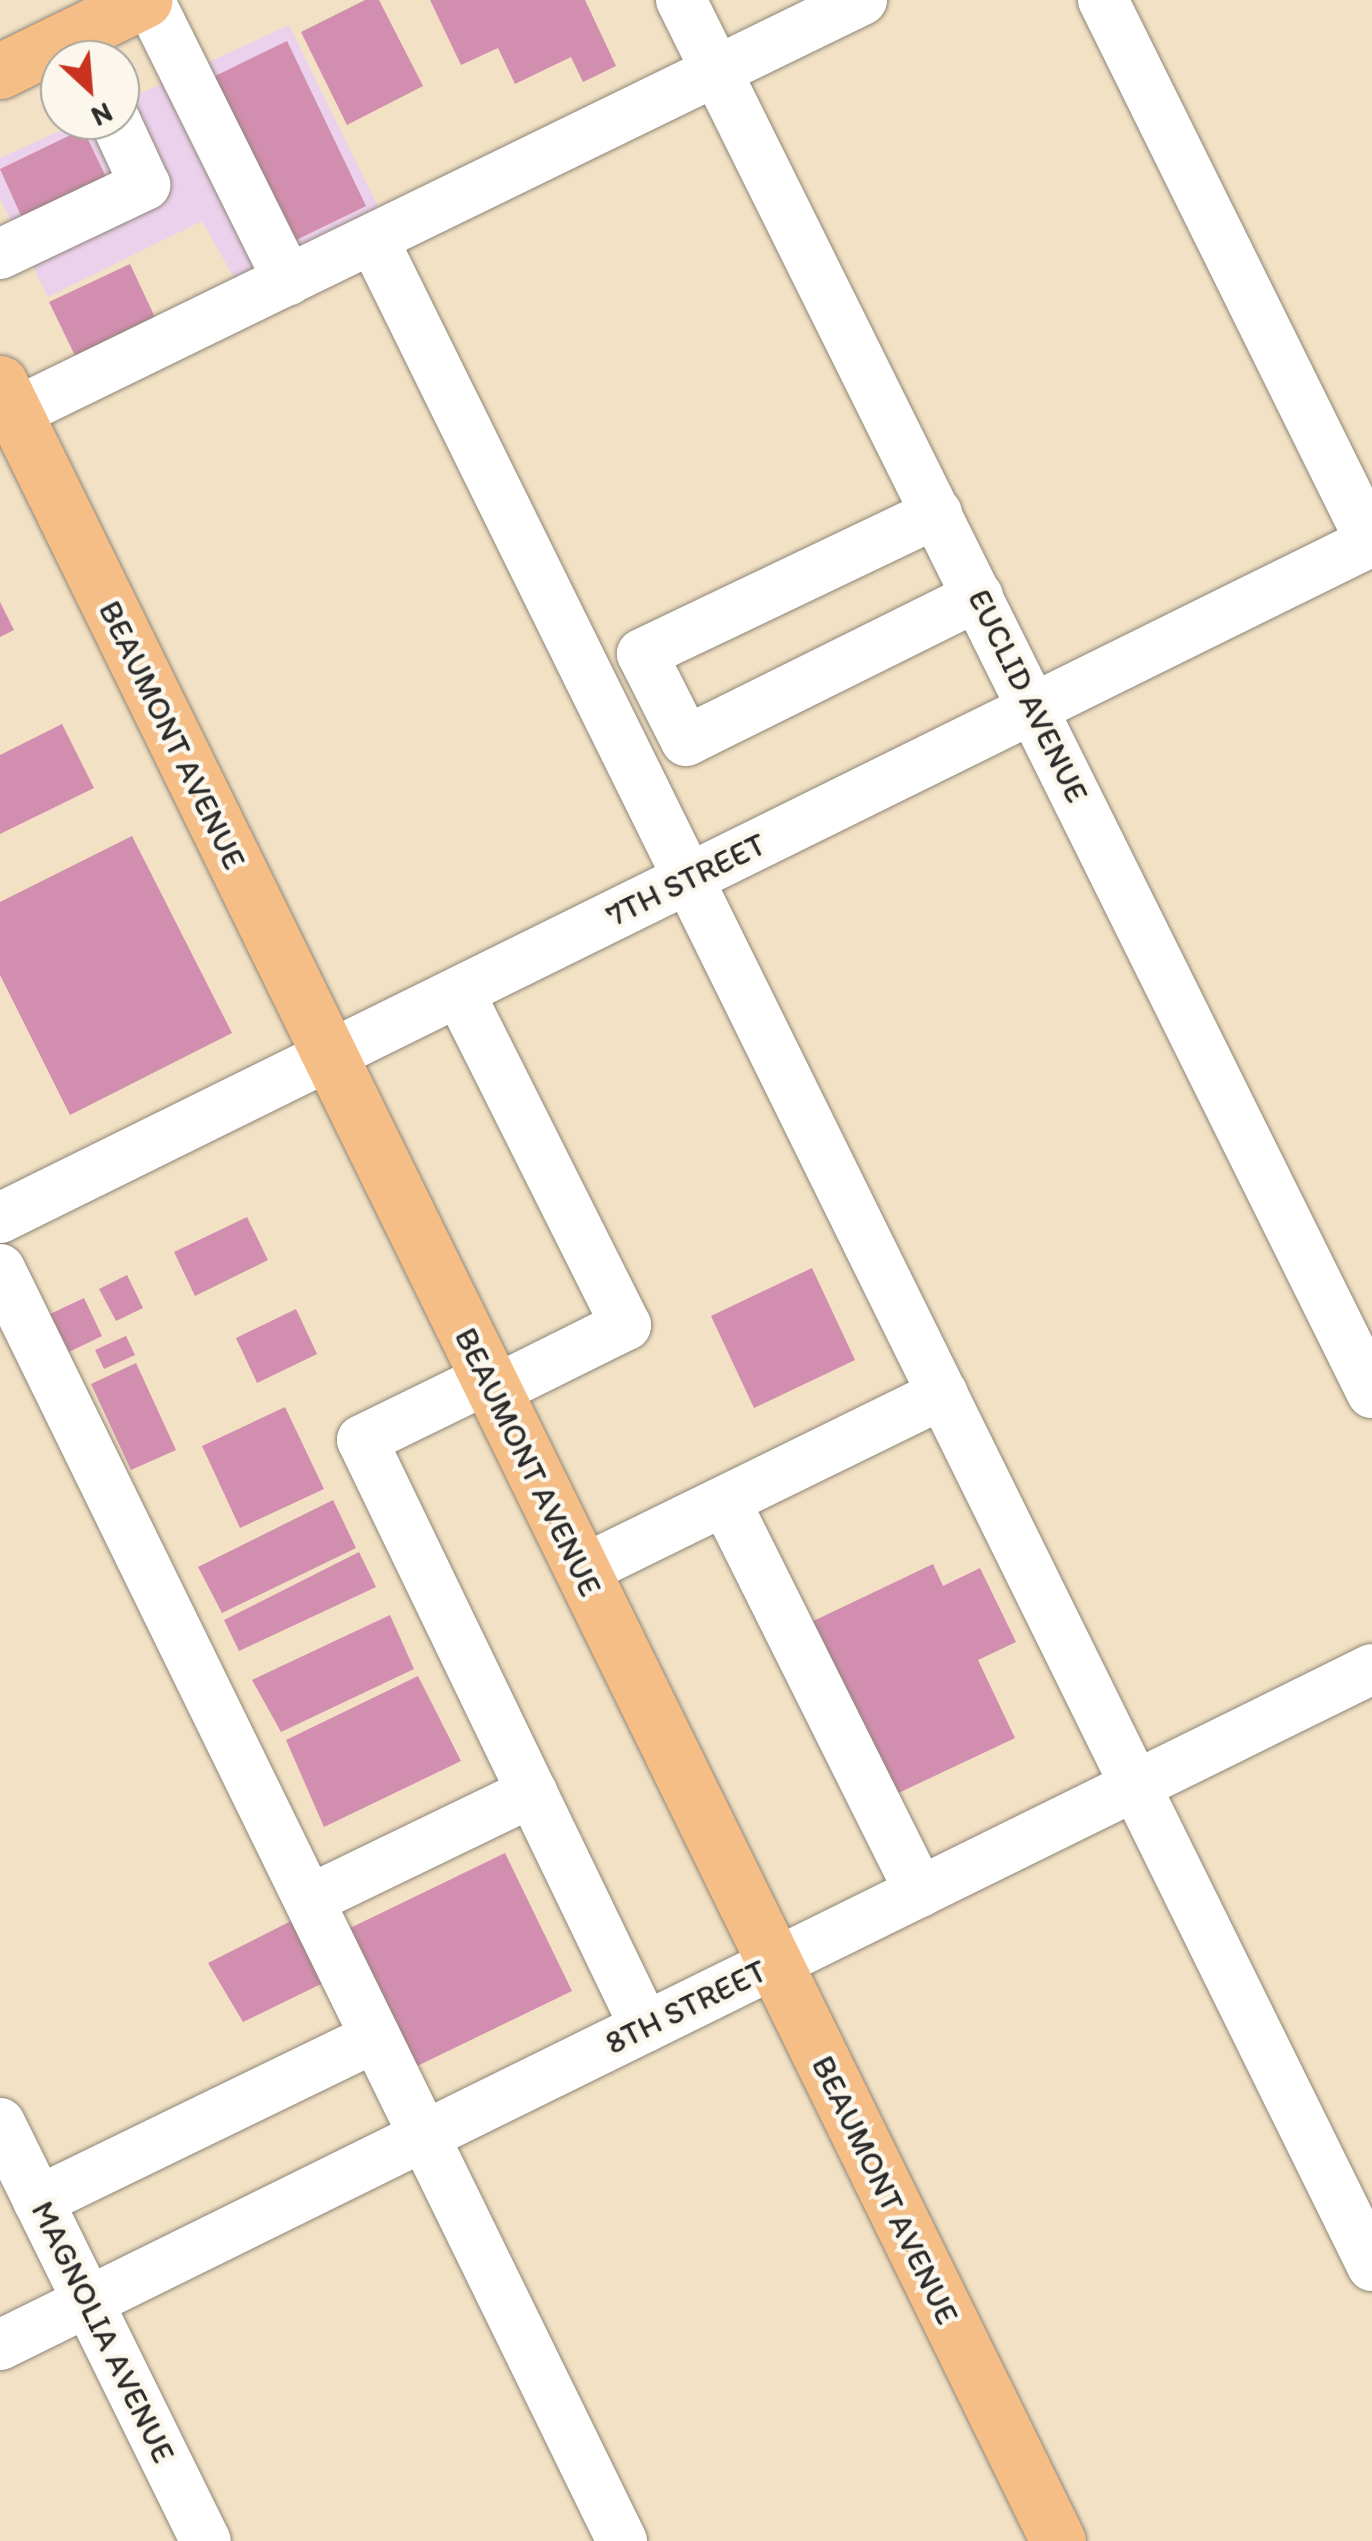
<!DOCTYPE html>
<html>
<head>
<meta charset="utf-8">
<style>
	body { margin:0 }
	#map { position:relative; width:1372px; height:2541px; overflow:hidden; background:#f2e1c4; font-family:Itim,sans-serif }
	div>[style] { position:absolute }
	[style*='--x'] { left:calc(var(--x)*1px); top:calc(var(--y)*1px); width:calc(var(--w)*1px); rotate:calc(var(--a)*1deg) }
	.built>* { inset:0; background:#ebd1ec }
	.building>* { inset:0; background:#d28eaf }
	.roads { filter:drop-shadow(0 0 2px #8e8678) drop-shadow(0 0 2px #8e8678) }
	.minor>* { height:50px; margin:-25px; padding:0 25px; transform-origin:25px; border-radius:25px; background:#fff }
	.major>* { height:55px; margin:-27.5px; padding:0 27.5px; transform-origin:27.5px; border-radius:27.5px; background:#f6be87 }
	span { translate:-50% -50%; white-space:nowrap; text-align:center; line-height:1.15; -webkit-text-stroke:9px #fbf7ec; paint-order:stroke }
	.street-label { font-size:32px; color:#2b2b2b }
	.north { position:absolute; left:40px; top:40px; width:100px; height:100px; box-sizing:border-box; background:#fbf7ec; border:2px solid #a8a59f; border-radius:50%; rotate:154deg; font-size:28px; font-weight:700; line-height:40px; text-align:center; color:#2b2b2b }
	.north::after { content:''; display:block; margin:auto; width:35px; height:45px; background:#c8321e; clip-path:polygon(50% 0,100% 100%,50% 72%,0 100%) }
</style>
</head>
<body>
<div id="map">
	<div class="built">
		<div style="clip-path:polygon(289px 25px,385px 221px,241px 290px,202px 221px,48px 297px,0 199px,0 158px,83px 120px,120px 120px,120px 103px)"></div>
	</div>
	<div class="building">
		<div style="clip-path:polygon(365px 0,379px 0,423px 86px,347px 125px,301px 32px)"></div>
		<div style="clip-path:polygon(430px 0,585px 0,616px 66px,583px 82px,571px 57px,515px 84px,498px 48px,461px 65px)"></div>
		<div style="clip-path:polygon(287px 41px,366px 206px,284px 246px,205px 81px)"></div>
		<div style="clip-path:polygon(83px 129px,106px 177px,22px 218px,0 169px)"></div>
		<div style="clip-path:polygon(130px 264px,160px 328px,80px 366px,49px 302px)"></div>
		<div style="clip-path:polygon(0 602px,14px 630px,0 637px)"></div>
		<div style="clip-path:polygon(62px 724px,94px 788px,0 834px,0 755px)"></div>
		<div style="clip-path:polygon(132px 836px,232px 1033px,70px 1115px,0 975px,0 902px)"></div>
		<div style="clip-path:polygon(247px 1217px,268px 1260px,195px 1296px,174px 1252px)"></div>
		<div style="clip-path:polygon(812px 1268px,855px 1360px,754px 1408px,711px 1316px)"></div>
		<div style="clip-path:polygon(127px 1275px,143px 1308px,116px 1321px,99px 1289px)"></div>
		<div style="clip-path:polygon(84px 1298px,102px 1336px,69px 1352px,50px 1314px)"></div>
		<div style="clip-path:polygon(296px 1309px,317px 1354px,257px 1383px,236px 1338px)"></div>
		<div style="clip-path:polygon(126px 1336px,135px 1355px,104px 1369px,95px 1350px)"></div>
		<div style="clip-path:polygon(136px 1363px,176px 1450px,131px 1470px,91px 1384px)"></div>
		<div style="clip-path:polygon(285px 1407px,324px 1489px,240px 1528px,202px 1446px)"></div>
		<div style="clip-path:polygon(333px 1500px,356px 1548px,222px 1613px,198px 1567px)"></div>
		<div style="clip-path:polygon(359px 1552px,376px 1587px,239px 1651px,224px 1620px)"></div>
		<div style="clip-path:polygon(933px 1564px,943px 1586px,980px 1568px,1016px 1642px,978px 1660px,1015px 1738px,890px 1797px,807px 1624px)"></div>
		<div style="clip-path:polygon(390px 1615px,414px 1669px,281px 1732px,252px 1680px)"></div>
		<div style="clip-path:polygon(418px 1676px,461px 1761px,324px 1827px,286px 1740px)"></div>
		<div style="clip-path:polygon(505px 1853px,572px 1991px,409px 2070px,342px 1932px)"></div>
		<div style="clip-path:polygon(291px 1921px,323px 1983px,243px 2022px,208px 1963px)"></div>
	</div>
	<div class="roads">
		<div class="minor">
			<div style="--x:149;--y:0;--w:313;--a:63.6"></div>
			<div style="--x:681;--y:0;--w:1555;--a:63.62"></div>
			<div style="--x:1103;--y:0;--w:607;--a:63.69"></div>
			<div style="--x:373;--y:239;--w:2260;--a:63.76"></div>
			<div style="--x:0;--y:254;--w:161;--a:-25.4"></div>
			<div style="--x:145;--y:185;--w:72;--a:-114.8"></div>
			<div style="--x:0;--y:420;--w:959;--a:-25.98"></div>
			<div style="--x:937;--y:513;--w:327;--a:154.5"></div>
			<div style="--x:642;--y:654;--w:97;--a:63.2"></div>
			<div style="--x:686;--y:741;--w:326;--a:-26.4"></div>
			<div style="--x:459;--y:992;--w:373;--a:63.4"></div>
			<div style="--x:626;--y:1325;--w:148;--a:153.6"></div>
			<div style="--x:0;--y:1218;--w:1530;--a:-26.26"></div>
			<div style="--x:0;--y:1269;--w:1416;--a:63.94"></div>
			<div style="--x:487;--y:1379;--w:139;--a:154"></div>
			<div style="--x:362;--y:1440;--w:652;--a:64.26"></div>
			<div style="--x:725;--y:1501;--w:437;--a:63.5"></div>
			<div style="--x:581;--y:1571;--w:403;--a:-26.1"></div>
			<div style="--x:309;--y:1900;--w:248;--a:-25.8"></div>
			<div style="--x:0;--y:2123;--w:466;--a:63.8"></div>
			<div style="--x:38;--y:2201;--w:375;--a:-25.9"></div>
			<div style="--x:0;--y:2345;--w:1529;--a:-26.23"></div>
		</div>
		<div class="major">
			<div style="--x:0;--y:71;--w:161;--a:-26.1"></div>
			<div style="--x:0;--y:383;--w:2403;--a:63.88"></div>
		</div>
	</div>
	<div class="street-label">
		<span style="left:1028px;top:696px;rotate:64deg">EUCLID AVENUE</span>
		<span style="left:172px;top:735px;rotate:64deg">BEAUMONT AVENUE</span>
		<span style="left:686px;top:880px;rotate:-26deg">7TH STREET</span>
		<span style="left:528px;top:1462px;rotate:64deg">BEAUMONT AVENUE</span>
		<span style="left:686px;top:2007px;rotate:-26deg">8TH STREET</span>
		<span style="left:885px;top:2190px;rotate:64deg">BEAUMONT AVENUE</span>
		<span style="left:103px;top:2332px;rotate:64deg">MAGNOLIA AVENUE</span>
	</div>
	<div class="north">N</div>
</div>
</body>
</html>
